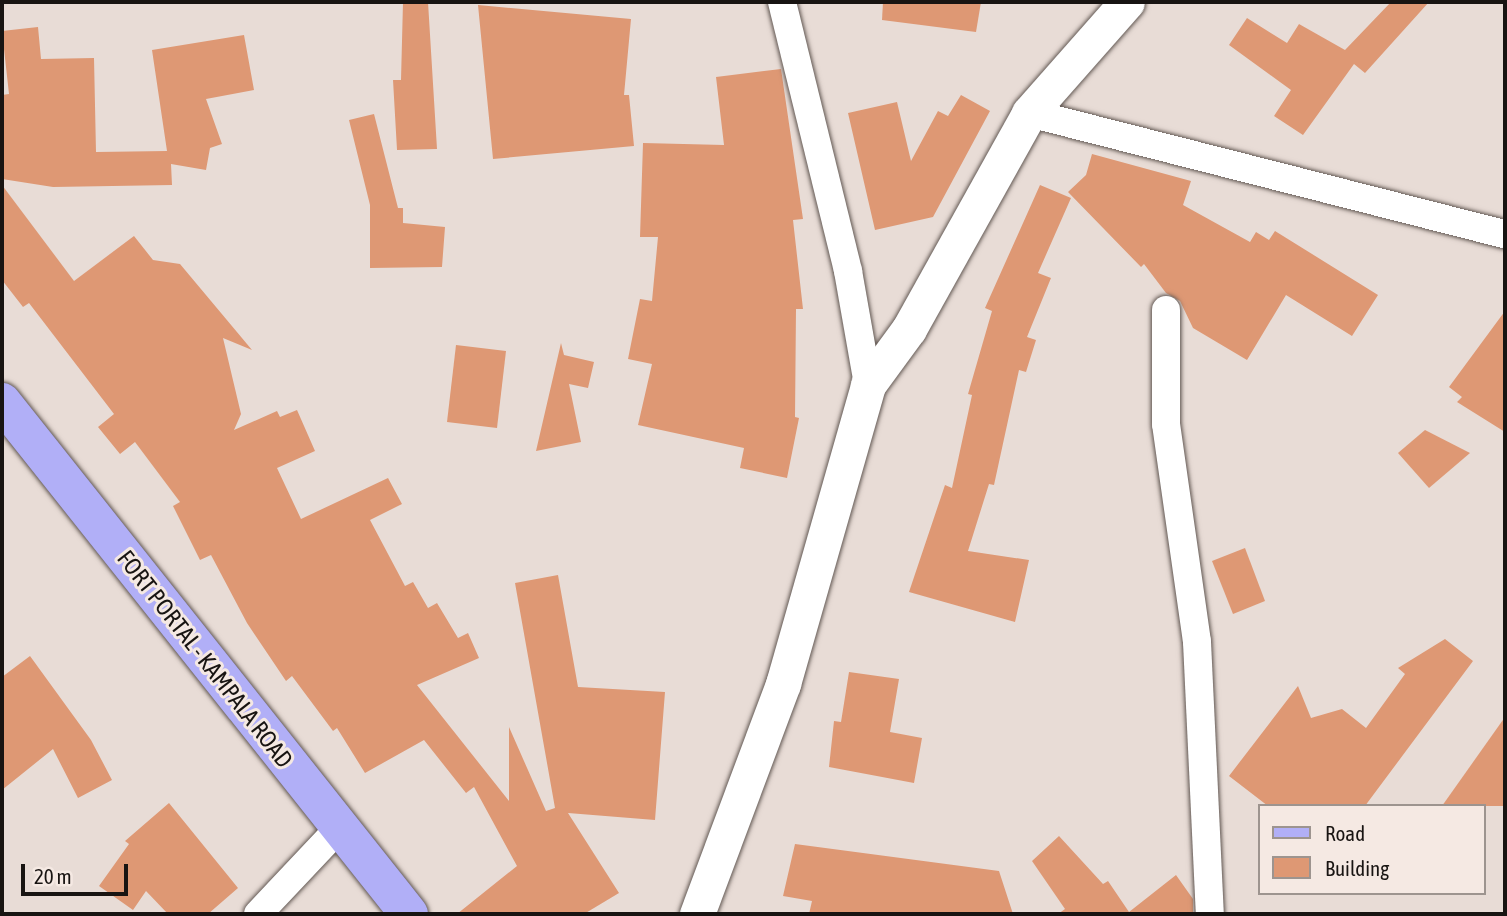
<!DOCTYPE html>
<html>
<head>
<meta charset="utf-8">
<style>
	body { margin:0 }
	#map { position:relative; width:1507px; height:916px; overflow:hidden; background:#e8dcd6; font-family:"Asap Condensed",sans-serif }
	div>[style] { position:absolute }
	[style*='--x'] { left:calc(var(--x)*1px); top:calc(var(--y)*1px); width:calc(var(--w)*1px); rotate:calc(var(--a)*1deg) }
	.building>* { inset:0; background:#de9874 }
	.roads { filter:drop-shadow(0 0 2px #625853) drop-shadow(0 0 2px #625853) }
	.minor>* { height:28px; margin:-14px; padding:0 14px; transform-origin:14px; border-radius:14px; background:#fff }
	.tertiary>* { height:35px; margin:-17.5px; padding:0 17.5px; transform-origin:17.5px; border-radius:17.5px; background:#fff }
	.primary>* { height:38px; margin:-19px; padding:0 19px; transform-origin:19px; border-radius:19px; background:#b1aff7 }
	span { translate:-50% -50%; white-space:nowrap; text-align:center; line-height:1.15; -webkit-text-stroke:6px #f5e9e3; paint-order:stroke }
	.street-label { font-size:24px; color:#181412 }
	.frame { position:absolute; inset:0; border:4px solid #181412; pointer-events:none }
	.legend { position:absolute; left:1258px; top:804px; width:228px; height:91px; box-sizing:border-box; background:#f5e9e3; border:2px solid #9d948f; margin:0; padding:9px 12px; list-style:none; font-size:21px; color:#181412 }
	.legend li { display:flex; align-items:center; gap:14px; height:35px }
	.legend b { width:35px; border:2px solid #9d948f }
	.scale { position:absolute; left:21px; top:864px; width:107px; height:32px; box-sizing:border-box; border:4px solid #181412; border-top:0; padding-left:9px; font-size:21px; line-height:24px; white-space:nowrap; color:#181412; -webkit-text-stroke:5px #f5e9e3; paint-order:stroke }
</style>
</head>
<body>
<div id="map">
	<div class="building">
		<div style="clip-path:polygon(403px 2px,428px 2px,437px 149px,397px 150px,393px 80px,401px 80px)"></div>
		<div style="clip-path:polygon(883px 2px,981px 2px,976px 32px,882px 20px)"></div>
		<div style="clip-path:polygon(1391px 2px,1429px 2px,1365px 73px,1354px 64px,1303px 135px,1274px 116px,1291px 90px,1229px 45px,1247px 18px,1287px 43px,1299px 24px,1345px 50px)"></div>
		<div style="clip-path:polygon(478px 5px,631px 19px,624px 95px,629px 95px,634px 146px,493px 159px)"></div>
		<div style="clip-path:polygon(38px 27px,41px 59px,94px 58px,96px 152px,167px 151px,152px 50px,244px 35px,254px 90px,206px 99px,222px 144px,210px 148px,206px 170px,171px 164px,172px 185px,53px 187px,2px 179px,2px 95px,9px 94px,2px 31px)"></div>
		<div style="clip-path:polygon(781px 69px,803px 219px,793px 220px,803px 309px,796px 309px,795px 417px,799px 418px,787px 478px,740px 468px,744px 448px,638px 425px,652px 364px,628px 359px,640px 299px,652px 301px,658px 237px,640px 237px,643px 143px,724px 145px,716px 77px)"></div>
		<div style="clip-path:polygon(961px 95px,990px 111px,933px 217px,875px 230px,848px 113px,897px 102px,911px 161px,938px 111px,948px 116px)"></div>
		<div style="clip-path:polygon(374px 114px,398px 208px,403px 208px,403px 223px,445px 227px,442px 267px,370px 268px,370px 205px,349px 120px)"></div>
		<div style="clip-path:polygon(1092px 154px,1191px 181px,1183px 205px,1250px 242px,1256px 232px,1269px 240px,1275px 231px,1378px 295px,1352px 336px,1286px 295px,1247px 360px,1193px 328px,1180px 301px,1166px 293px,1144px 264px,1141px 267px,1068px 192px,1086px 175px)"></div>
		<div style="clip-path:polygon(2px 185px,74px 281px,134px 236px,153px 260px,180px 264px,252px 350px,223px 338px,241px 414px,234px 430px,277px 411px,280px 417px,297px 410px,315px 451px,277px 468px,301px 519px,388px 478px,402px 504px,370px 520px,405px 586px,413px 582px,428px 608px,437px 603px,458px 638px,468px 633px,479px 658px,417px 685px,509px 801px,509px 727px,546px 811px,555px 808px,515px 583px,558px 575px,578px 687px,665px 692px,655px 820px,568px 813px,619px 893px,584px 914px,457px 914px,517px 866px,474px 787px,466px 793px,424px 740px,365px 773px,337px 728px,333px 731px,292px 676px,286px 681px,247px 623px,211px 555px,200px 560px,173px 506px,180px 502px,135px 442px,120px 454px,98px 427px,114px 414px,29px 303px,23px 307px,2px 280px)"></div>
		<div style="clip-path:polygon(1040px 185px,1071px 198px,1038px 273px,1051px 278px,1027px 337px,1036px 340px,1026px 372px,1019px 370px,994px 485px,989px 484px,968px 551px,1029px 560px,1015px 622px,909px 592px,945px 485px,952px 488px,972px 395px,968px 394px,992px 311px,985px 308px)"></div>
		<div style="clip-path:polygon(1505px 311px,1505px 432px,1457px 402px,1462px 397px,1449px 387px)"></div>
		<div style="clip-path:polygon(561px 343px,564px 355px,594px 362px,588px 388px,569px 384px,581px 442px,536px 451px)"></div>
		<div style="clip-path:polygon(456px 345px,506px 351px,497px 428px,447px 422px)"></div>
		<div style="clip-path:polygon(1425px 430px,1470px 453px,1429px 488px,1398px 453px)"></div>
		<div style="clip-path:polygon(1245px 548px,1265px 601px,1233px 614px,1212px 561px)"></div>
		<div style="clip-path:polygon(1445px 639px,1473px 661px,1365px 806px,1268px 806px,1229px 776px,1298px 686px,1311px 718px,1342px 709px,1366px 728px,1405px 674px,1398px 668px)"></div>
		<div style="clip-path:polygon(30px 656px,91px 740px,112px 780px,78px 798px,53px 749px,2px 790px,2px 677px)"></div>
		<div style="clip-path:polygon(849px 672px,899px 679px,890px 732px,922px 738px,914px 783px,829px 767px,834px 721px,841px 722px)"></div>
		<div style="clip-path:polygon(1505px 717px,1505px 806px,1442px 806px)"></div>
		<div style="clip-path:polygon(169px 803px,238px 888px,208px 914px,168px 914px,146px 891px,133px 910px,99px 886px,129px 844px,125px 841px)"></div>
		<div style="clip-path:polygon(1059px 836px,1103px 884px,1108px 881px,1129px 912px,1176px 875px,1193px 899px,1193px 914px,1058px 914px,1065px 909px,1032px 861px)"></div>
		<div style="clip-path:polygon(795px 844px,999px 871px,1013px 914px,809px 914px,812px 901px,783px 896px)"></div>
	</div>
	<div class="roads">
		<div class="minor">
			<div style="--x:782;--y:2;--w:277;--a:76.2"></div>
			<div style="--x:848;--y:271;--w:116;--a:80"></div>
			<div style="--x:1029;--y:113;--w:491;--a:14.3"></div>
			<div style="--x:1166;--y:310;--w:114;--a:90"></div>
			<div style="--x:1166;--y:424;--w:220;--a:81.9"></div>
			<div style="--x:1197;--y:642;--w:272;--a:87.3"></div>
			<div style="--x:258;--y:914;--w:118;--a:-46.7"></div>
		</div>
		<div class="tertiary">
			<div style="--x:697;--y:914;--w:246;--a:-69.5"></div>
			<div style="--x:783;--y:684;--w:311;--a:-74.1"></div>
			<div style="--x:868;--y:385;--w:69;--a:-53.8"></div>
			<div style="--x:909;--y:329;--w:247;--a:-60.9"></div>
			<div style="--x:1029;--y:113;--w:148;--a:-48.6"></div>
		</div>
		<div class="primary">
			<div style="--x:2;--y:402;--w:654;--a:51.52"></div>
		</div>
	</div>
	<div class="street-label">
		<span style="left:205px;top:659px;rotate:52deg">FORT PORTAL - KAMPALA ROAD</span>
	</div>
	<div class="frame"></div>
	<ul class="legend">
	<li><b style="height:9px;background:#b1aff7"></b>Road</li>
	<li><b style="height:19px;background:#de9874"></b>Building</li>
	</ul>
	<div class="scale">20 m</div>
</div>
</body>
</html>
